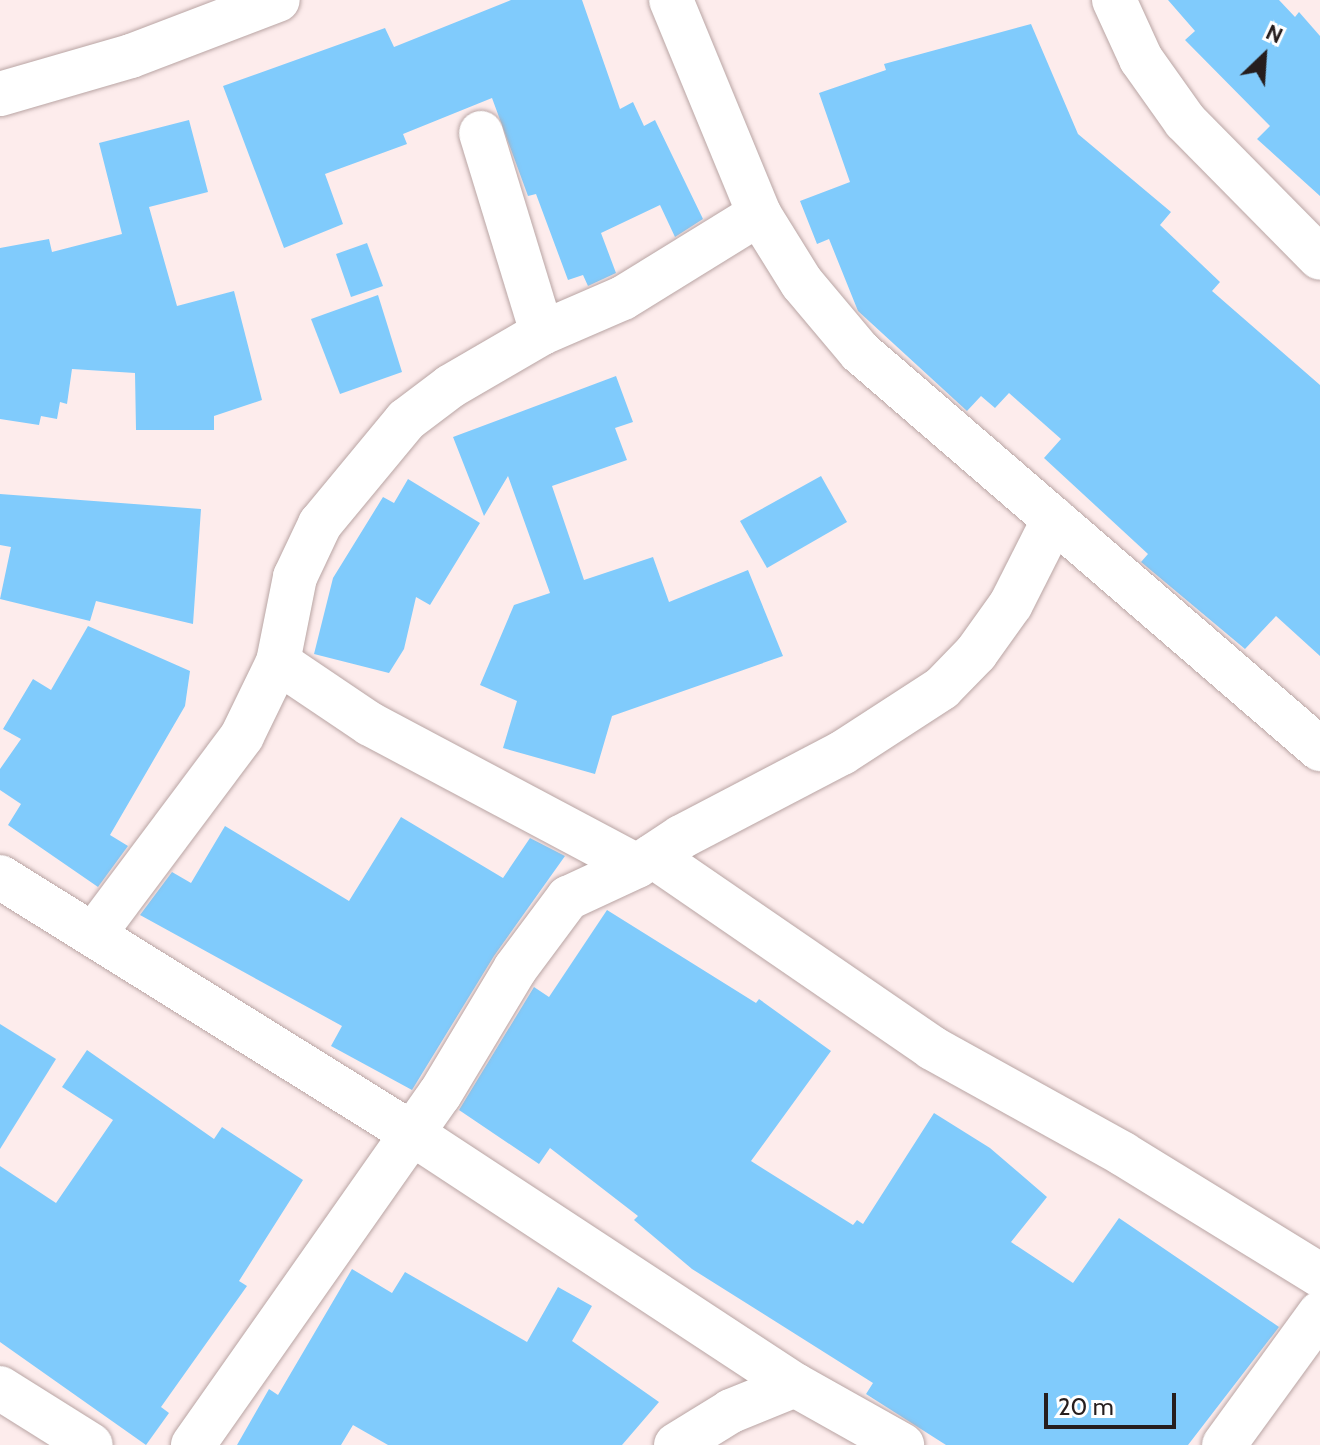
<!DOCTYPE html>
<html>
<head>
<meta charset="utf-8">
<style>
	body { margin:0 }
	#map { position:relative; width:1320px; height:1445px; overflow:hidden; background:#fdecec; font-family:Cabin,sans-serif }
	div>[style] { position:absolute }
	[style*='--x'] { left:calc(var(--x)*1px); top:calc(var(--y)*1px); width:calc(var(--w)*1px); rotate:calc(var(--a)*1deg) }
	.building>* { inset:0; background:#80cbfc }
	.roads { filter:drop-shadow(0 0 2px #b9a5a4) drop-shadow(0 0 2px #b9a5a4) }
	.street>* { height:44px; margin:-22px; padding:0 22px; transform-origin:22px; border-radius:22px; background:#fff }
	.secondary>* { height:44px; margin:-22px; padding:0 22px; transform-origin:22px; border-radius:22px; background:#fff }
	span { translate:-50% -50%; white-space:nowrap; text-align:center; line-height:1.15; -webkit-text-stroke:7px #fff; paint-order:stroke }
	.north { position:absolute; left:1224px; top:16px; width:80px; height:80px; -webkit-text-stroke:6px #fff; paint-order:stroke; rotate:25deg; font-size:22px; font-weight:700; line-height:32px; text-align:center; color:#261e1e }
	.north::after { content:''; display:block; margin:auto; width:28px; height:36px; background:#261e1e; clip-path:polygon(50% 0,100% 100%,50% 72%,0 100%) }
	.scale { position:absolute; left:1044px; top:1393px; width:132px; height:36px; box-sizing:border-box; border:4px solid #261e1e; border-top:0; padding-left:10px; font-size:24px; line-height:28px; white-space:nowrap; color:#261e1e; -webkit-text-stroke:6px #fff; paint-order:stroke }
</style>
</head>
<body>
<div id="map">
	<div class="building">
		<div style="clip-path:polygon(511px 0,582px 0,620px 109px,633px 102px,644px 126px,655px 120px,703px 219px,675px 237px,660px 205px,601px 233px,616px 273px,588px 286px,583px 275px,568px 280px,536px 194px,528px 196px,492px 98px,403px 134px,407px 144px,325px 174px,343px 224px,284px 248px,223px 86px,385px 28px,394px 47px)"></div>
		<div style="clip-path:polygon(1168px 0,1279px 0,1295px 17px,1299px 12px,1320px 36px,1320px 196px,1257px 139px,1270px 126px,1185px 40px,1195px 31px)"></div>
		<div style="clip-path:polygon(1031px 24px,1078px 134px,1171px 212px,1160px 225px,1220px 282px,1212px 291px,1320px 385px,1320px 656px,1276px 616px,1245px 649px,1141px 562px,1148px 554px,1044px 458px,1061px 439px,1009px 393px,995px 408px,981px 396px,967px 411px,858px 311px,829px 239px,817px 244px,800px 201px,850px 182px,819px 93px,886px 70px,884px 64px)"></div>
		<div style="clip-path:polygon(189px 120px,208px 192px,149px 207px,177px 306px,234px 291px,262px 400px,214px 416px,214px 430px,136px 430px,135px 373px,72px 369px,67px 404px,60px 402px,57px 419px,41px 416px,39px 425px,0 419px,0 248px,49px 239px,52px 252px,122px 234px,99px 143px)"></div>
		<div style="clip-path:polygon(367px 243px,383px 286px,351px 297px,336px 254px)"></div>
		<div style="clip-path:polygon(378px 295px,402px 372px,340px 394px,311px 319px)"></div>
		<div style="clip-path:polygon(616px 376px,633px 422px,615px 428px,627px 460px,552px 486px,584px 580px,653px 557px,669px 602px,748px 570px,783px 656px,612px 716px,595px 774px,503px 748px,517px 701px,480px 685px,514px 605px,550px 593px,508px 476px,484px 516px,453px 437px)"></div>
		<div style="clip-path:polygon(821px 476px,847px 522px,767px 568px,740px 521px)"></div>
		<div style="clip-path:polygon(408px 479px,480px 523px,430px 605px,416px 597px,404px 649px,389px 673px,314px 654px,333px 578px,383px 497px,394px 503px)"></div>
		<div style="clip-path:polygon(0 494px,201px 509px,193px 624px,96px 601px,90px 621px,0 599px,11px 547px,0 545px)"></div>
		<div style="clip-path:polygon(88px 626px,190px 671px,185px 706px,110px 835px,128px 846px,98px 887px,8px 825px,21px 804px,0 790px,0 769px,21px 739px,3px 729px,33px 679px,51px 690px)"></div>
		<div style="clip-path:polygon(401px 817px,503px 878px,530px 838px,565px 856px,494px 956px,412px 1090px,331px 1046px,342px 1026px,140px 915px,172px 872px,191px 883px,225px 826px,349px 901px)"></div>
		<div style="clip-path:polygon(607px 910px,756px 1003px,759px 999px,831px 1051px,751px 1161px,853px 1225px,857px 1220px,863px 1224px,934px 1113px,990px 1148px,1047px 1197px,1011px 1242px,1073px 1283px,1119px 1218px,1279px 1327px,1188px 1445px,946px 1445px,866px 1394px,873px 1383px,692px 1269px,634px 1220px,638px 1216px,550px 1148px,539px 1164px,459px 1110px,534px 987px,549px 997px)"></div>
		<div style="clip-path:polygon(0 1024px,56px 1059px,0 1149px)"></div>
		<div style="clip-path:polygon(87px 1050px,214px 1139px,222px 1127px,303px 1180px,239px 1281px,247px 1286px,161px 1407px,169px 1413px,146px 1445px,0 1342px,0 1166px,56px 1203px,113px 1120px,62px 1087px)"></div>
		<div style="clip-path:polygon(352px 1269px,392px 1293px,405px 1272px,527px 1342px,558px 1287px,592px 1306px,572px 1341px,659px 1402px,622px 1445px,388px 1445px,353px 1425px,341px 1445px,237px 1445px,269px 1389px,278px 1395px)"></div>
	</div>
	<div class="roads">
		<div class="street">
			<div style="--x:671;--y:0;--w:231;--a:67.6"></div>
			<div style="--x:759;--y:214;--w:81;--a:58.1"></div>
			<div style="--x:802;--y:283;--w:90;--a:50"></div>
			<div style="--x:860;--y:352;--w:608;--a:40.8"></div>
			<div style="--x:1114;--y:0;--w:65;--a:65.4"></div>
			<div style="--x:1141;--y:59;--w:76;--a:54.6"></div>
			<div style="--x:1185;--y:121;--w:192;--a:45.4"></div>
			<div style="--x:481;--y:133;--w:209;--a:73"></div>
			<div style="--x:278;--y:662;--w:111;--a:34"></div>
			<div style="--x:370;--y:724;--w:302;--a:28"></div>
			<div style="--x:653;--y:856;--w:339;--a:34.5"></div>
			<div style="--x:932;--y:1048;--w:218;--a:29"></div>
			<div style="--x:1123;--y:1154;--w:231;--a:31.6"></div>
			<div style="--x:0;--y:877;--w:484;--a:31.9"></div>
			<div style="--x:411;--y:1133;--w:459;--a:33.3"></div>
			<div style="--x:795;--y:1385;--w:123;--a:29.3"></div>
			<div style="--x:94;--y:934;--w:247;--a:-53.2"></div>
			<div style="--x:242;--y:736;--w:82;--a:-64.1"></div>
			<div style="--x:278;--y:662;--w:87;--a:-78.7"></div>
			<div style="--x:295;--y:577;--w:59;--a:-64.7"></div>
			<div style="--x:320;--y:524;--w:135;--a:-50.4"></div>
			<div style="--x:406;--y:420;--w:56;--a:-37.1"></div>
			<div style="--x:451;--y:386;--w:105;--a:-30.2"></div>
			<div style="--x:542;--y:333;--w:88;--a:-23.4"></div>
			<div style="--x:623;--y:298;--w:160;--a:-31.7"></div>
			<div style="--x:0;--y:1388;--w:107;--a:32.1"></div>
			<div style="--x:193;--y:1445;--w:429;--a:-54.9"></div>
			<div style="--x:440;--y:1094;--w:146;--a:-59"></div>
			<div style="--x:515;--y:969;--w:89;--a:-53.3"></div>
			<div style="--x:568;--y:898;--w:76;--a:-24.9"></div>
			<div style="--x:637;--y:866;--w:53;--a:-33.4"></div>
			<div style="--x:681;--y:837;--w:182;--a:-27.6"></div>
			<div style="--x:842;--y:753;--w:119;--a:-33"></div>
			<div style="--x:942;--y:688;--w:49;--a:-45.8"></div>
			<div style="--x:976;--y:653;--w:60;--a:-54.5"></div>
			<div style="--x:1011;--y:604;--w:95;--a:-63.2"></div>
			<div style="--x:676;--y:1445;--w:65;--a:-31.7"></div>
			<div style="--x:731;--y:1411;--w:69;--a:-22.1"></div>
			<div style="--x:1224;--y:1445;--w:163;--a:-54"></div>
		</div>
		<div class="secondary">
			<div style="--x:0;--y:94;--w:136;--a:-16.2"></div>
			<div style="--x:131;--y:56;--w:157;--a:-20.9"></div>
		</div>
	</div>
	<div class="north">N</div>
	<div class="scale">20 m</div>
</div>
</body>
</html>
